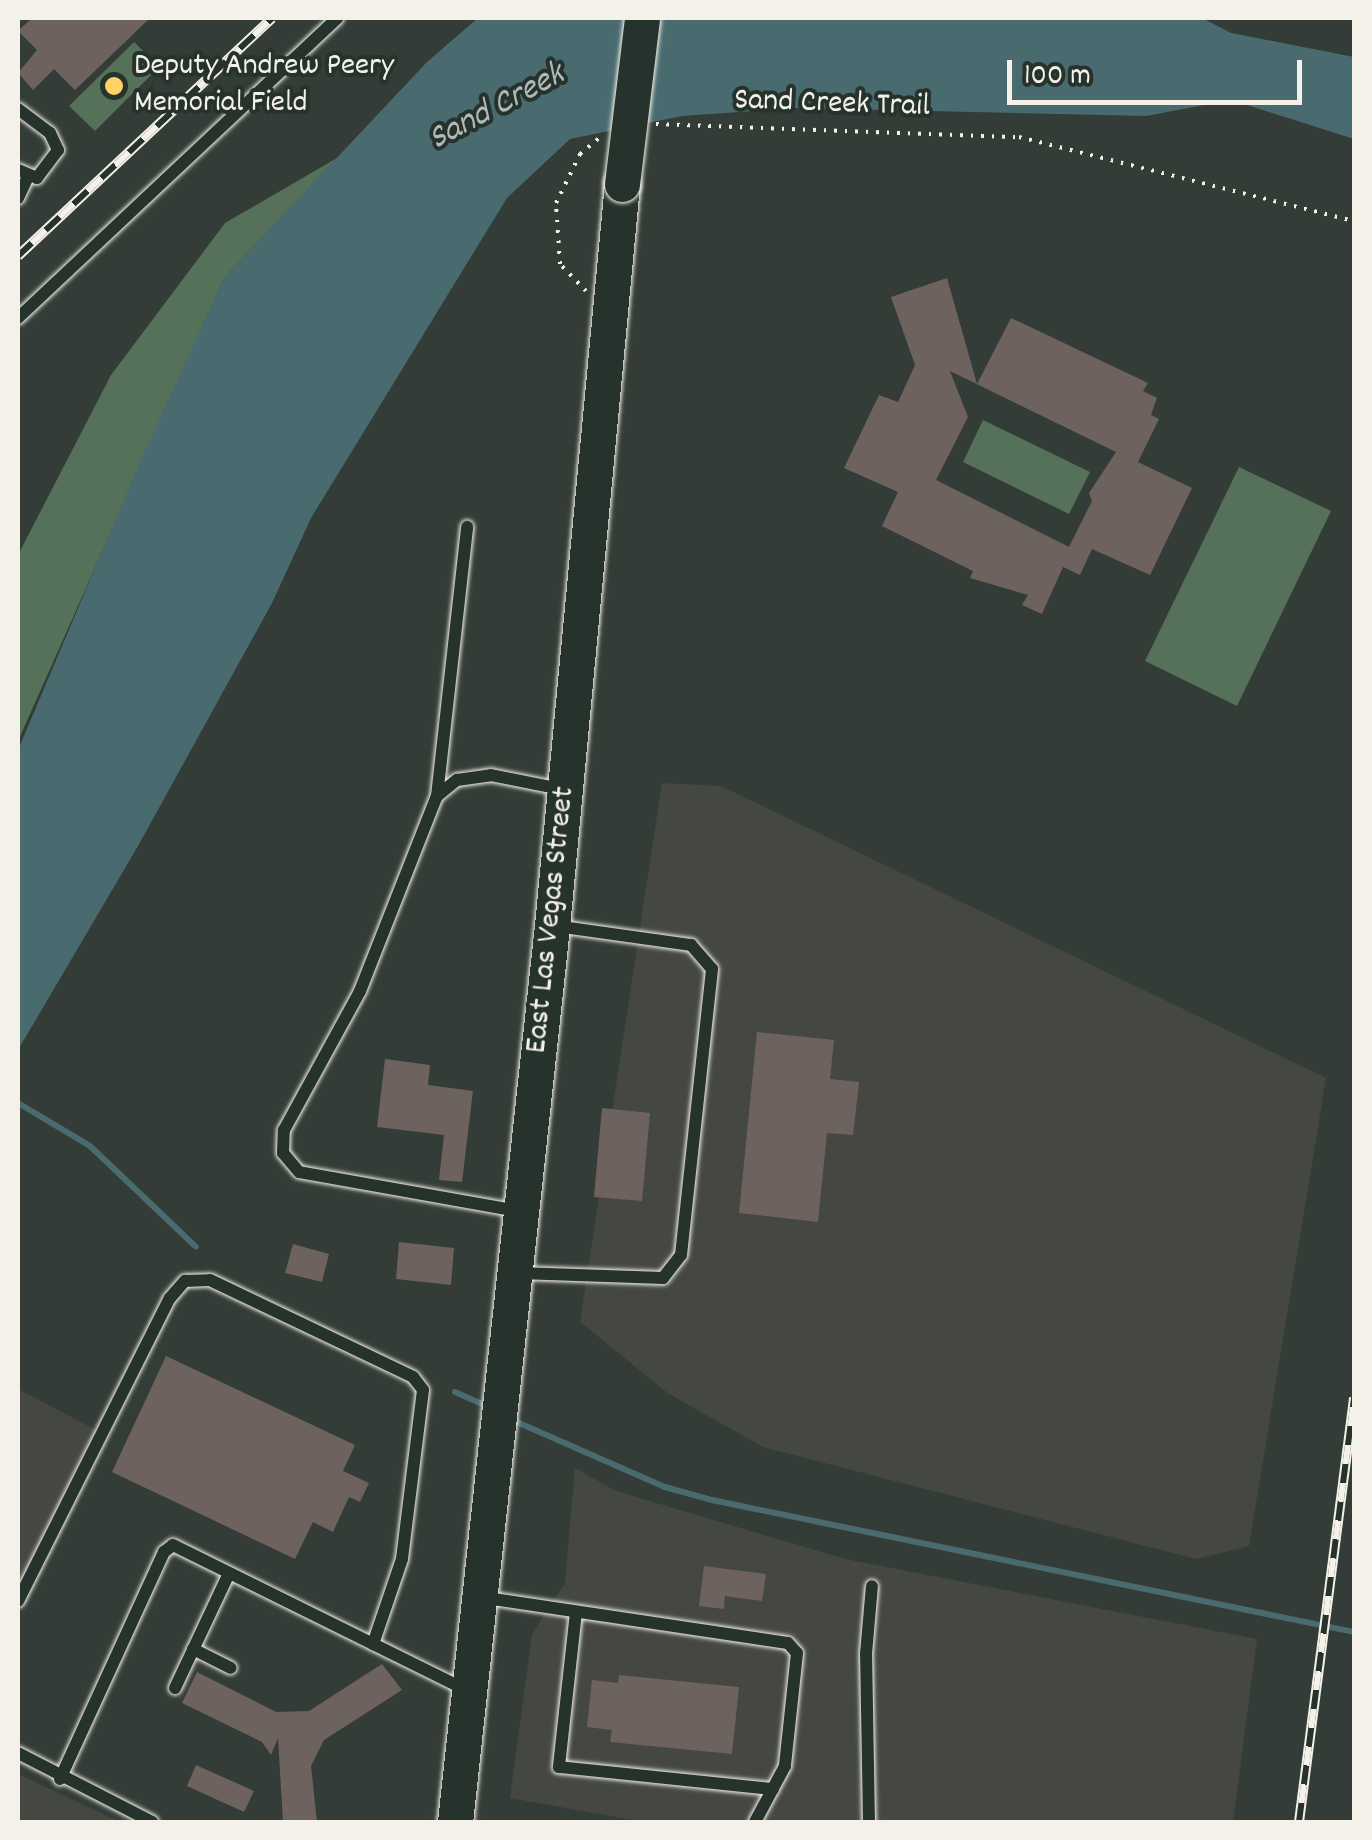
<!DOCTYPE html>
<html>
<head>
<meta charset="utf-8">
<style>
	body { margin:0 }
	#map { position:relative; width:1372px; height:1840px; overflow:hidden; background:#343c37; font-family:Dekko,sans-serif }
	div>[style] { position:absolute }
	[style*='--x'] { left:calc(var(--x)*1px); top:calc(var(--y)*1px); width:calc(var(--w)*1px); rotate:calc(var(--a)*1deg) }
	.built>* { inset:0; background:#454743 }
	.green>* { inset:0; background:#557159 }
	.water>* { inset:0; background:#496b70 }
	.stream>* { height:6px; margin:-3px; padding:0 3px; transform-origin:3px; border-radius:3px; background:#496b70 }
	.building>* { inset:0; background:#6e625e }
	.path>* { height:4px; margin-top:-2px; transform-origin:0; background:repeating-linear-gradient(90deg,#f4f1e8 0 2.5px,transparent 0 10.5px) }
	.roads { filter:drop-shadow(0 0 2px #f4f1e8) drop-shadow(0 0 2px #f4f1e8) }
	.lane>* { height:12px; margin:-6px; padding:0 6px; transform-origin:6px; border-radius:6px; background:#26332d }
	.secondary>* { height:35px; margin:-17.5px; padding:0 17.5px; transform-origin:17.5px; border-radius:17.5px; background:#26332d }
	.rail>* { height:10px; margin-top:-5px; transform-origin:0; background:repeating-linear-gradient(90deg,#26332d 0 19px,#f4f1e8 0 38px); box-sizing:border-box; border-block:2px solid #f4f1e8 }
	.bridges { filter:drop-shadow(0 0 2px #f4f1e8) drop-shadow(0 0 2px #f4f1e8) }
	.secondary-bridge>* { height:35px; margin:-17.5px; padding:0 17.5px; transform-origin:17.5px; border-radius:17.5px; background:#26332d }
	.dots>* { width:28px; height:28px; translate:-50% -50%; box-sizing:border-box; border:5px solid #26332d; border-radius:50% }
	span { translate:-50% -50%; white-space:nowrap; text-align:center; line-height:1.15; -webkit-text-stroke:8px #26332d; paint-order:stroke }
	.poi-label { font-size:32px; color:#f4f1e8 }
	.left { translate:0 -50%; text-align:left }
	.street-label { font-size:32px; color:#f4f1e8 }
	.water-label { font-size:35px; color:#b0bbb8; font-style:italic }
	.frame { position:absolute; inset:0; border:20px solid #f4f1e8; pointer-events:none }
	.scale { position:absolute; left:1007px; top:60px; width:295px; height:45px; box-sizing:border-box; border:5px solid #f4f1e8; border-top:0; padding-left:12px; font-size:30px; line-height:35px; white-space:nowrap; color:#f4f1e8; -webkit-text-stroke:8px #26332d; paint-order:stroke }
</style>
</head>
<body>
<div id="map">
	<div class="built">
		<div style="clip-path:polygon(662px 783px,721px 786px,1326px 1078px,1249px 1546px,1196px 1559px,763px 1447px,669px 1394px,580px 1322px)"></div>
		<div style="clip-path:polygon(18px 1389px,102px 1433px,18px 1585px)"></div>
		<div style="clip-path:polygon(575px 1468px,616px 1491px,845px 1559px,1257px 1639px,1233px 1822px,644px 1822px,510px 1798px,532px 1634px,565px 1583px)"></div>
		<div style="clip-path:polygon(18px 1774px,120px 1822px,18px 1822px)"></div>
	</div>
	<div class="green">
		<div style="clip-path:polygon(134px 42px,159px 67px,95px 131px,69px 106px)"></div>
		<div style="clip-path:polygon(337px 158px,224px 278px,18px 741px,18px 555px,111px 375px,225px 223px)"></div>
		<div style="clip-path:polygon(983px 420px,1090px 472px,1069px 514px,963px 462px)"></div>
		<div style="clip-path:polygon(1239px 467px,1331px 511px,1237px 706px,1145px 661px)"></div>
	</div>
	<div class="water">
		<div style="clip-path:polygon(478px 18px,1202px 18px,1231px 33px,1354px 57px,1354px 139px,1231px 100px,1146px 116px,795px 108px,682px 116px,570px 139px,507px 198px,311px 518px,272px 603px,138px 846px,18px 1050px,18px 750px,143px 455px,224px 278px,427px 62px)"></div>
	</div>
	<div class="stream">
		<div style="--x:18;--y:1103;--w:84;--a:30.8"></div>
		<div style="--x:90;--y:1146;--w:146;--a:43.6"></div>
		<div style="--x:455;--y:1392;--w:34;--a:24"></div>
		<div style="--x:510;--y:1419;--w:169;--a:23.7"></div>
		<div style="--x:665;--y:1487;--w:49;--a:15.5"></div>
		<div style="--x:712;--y:1500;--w:655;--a:11.62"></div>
	</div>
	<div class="building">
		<div style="clip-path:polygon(32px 18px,150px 18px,75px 90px,54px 69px,33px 90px,18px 73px,37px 50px,18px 31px)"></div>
		<div style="clip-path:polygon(evenodd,947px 278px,977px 384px,1011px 318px,1148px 383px,1143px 391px,1157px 398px,1151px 415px,1159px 419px,1138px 462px,1192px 488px,1150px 575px,1092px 549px,1080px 575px,1063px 567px,1042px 614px,1022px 605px,1028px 595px,970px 578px,973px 571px,882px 526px,898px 492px,844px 468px,879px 395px,898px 402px,915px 365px,891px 297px,947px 278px,950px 371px,1116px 452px,1089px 493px,1092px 501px,1069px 547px,936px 480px,968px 417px,950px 371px)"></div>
		<div style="clip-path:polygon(757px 1032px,834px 1040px,830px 1079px,859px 1082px,853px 1135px,827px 1133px,818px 1222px,739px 1213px)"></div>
		<div style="clip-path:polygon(385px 1059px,430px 1065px,428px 1085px,473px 1091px,462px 1182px,439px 1180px,444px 1135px,377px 1127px)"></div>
		<div style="clip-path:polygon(602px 1108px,650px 1113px,642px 1201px,594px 1197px)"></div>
		<div style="clip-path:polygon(399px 1242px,454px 1248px,451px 1285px,396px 1279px)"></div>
		<div style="clip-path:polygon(293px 1244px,329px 1254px,322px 1282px,285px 1273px)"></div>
		<div style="clip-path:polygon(166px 1356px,355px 1445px,343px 1471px,369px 1483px,360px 1502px,349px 1497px,333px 1532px,313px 1522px,295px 1559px,112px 1472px)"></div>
		<div style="clip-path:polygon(704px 1566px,766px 1574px,762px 1601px,725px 1596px,724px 1609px,699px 1606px)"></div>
		<div style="clip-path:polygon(382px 1664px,402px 1690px,324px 1740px,311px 1766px,317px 1822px,283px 1822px,278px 1738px,271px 1755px,262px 1742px,182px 1703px,197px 1672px,276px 1712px,309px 1711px)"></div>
		<div style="clip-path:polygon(619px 1675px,739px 1687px,732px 1754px,610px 1742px,612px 1730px,587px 1727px,592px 1680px,618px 1683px)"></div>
		<div style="clip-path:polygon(196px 1765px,254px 1791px,244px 1812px,187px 1786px)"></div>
	</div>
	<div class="path">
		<div style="--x:656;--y:124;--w:363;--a:2.1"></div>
		<div style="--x:1019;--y:137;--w:345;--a:14.1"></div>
		<div style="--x:586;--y:291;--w:37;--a:-134"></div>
		<div style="--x:560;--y:264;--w:61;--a:-93.8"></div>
		<div style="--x:556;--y:203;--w:55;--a:-63.9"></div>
		<div style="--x:580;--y:154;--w:30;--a:-40"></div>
	</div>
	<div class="roads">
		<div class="lane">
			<div style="--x:18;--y:109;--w:40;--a:37"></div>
			<div style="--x:50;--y:133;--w:19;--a:65"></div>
			<div style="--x:58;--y:150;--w:35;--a:127"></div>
			<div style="--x:37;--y:178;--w:21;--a:-157"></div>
			<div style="--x:18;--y:198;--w:23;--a:-65"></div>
			<div style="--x:18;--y:318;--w:438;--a:-43.2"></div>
			<div style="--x:437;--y:796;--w:271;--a:-83.6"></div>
			<div style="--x:518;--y:1211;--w:222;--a:-169.9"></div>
			<div style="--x:299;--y:1172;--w:25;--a:-130"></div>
			<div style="--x:283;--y:1153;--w:23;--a:-88"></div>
			<div style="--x:284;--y:1130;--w:158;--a:-61.3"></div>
			<div style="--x:360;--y:991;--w:210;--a:-68.5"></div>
			<div style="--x:437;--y:796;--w:26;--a:-39"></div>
			<div style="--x:457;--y:780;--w:34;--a:-8"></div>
			<div style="--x:491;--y:775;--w:71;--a:11.3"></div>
			<div style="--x:519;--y:1273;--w:144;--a:2"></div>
			<div style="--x:663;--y:1278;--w:29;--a:-52"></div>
			<div style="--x:681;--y:1255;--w:288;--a:-83.8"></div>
			<div style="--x:712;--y:969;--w:32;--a:-131"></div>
			<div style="--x:691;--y:945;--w:137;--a:-172"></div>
			<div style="--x:480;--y:1597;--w:311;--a:8.5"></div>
			<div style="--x:788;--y:1643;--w:13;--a:48"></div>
			<div style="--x:797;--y:1653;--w:114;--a:96.1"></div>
			<div style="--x:785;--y:1766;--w:64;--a:118.2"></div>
			<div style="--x:18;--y:1601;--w:339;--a:-63.4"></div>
			<div style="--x:170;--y:1298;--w:23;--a:-49"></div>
			<div style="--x:185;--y:1281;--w:25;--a:-2"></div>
			<div style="--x:210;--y:1280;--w:225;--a:25.5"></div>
			<div style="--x:413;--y:1377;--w:16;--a:52"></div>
			<div style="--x:423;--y:1390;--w:170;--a:97.1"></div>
			<div style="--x:402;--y:1559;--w:90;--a:108.8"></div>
			<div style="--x:576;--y:1612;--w:156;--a:96.3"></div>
			<div style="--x:559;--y:1767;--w:215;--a:5.9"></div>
			<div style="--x:193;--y:1649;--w:42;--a:26.6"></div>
			<div style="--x:175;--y:1688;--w:127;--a:-64.8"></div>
			<div style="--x:18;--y:1753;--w:151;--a:27.2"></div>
			<div style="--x:60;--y:1779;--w:250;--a:-65.4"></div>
			<div style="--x:164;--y:1552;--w:11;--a:-38"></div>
			<div style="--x:173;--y:1545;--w:327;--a:26.3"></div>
			<div style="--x:869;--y:1822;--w:168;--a:-91"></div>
			<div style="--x:866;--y:1654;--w:68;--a:-85"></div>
		</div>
		<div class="secondary">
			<div style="--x:455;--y:1822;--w:901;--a:-83.82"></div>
			<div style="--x:552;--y:926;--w:745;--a:-84.61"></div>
		</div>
	</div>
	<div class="rail">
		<div style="--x:18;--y:256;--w:348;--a:-43.1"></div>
		<div style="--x:1299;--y:1822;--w:428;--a:-82.6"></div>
	</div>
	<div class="bridges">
		<div class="secondary-bridge">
			<div style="--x:622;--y:184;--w:167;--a:-83.1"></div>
		</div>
	</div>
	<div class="dots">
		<div style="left:114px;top:86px;background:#ffd166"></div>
	</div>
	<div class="poi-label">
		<span class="left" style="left:134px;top:86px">Deputy Andrew Peery<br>Memorial Field</span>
	</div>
	<div class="street-label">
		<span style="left:832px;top:105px;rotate:2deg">Sand Creek Trail</span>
		<span style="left:552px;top:920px;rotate:-84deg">East Las Vegas Street</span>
	</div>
	<div class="water-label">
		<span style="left:497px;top:108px;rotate:-28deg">Sand Creek</span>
	</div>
	<div class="frame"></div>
	<div class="scale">100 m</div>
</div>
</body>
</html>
